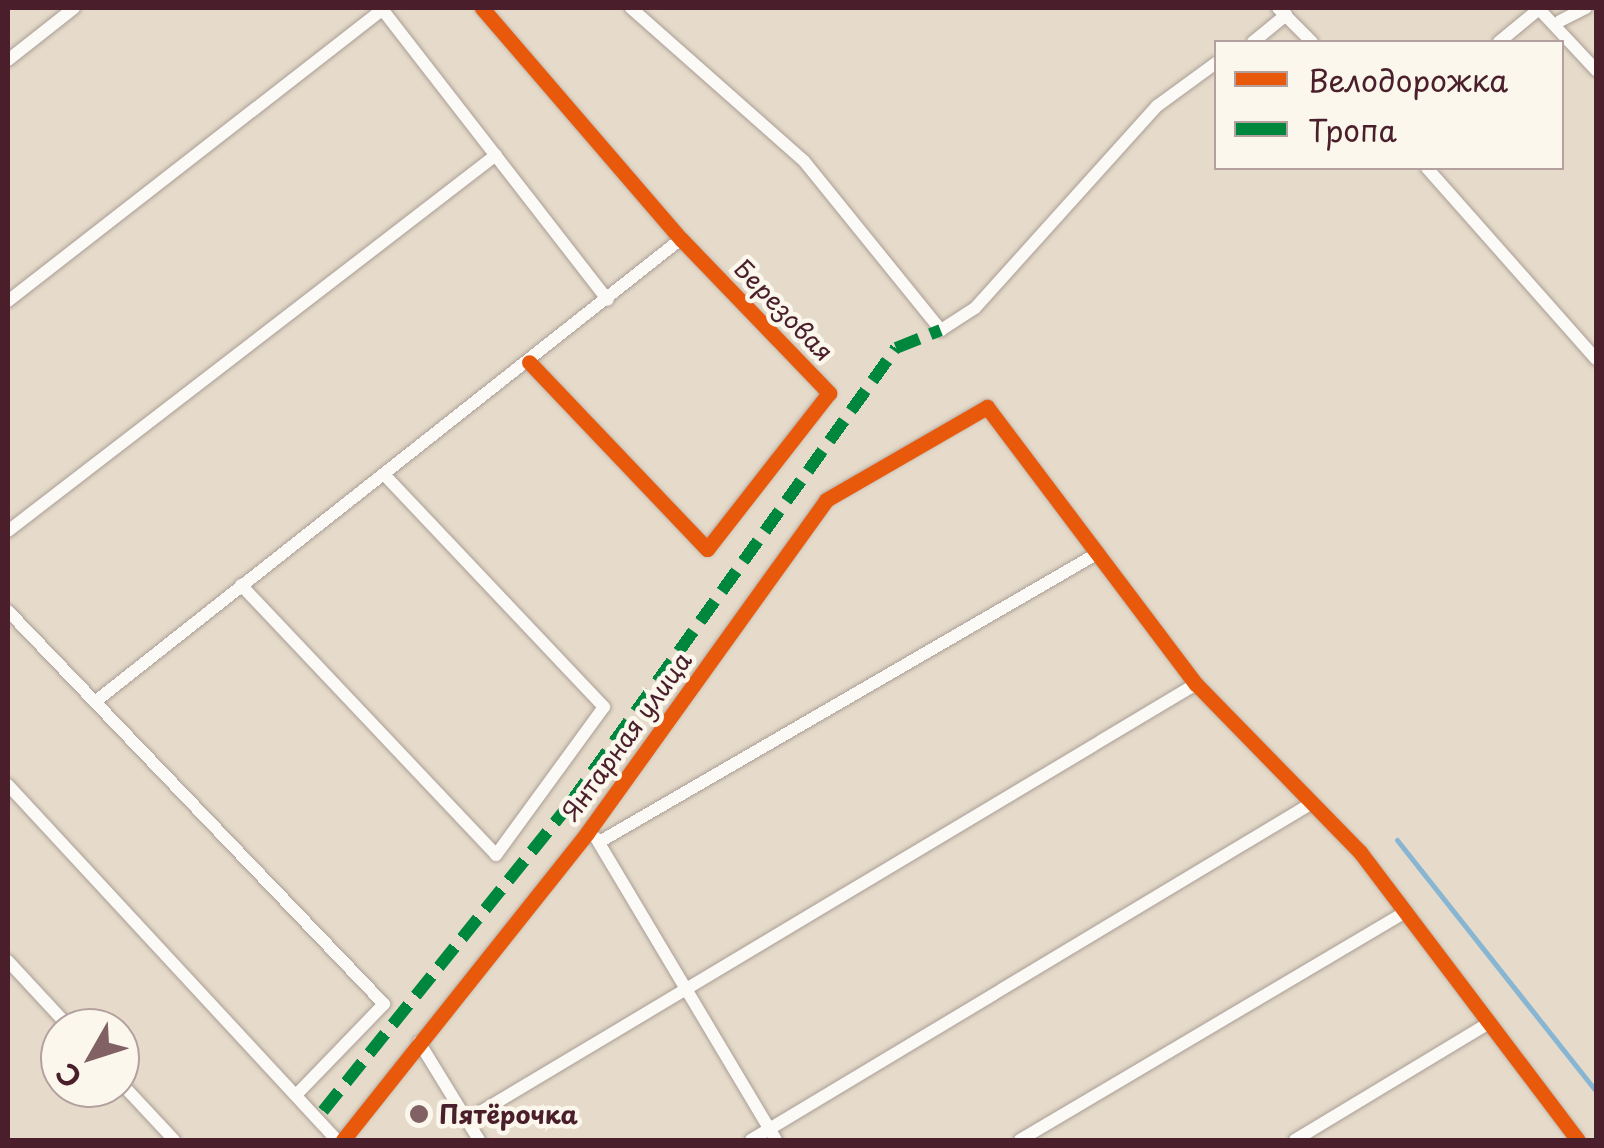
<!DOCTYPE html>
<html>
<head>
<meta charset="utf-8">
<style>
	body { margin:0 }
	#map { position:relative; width:1604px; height:1148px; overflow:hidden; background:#e6dbca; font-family:"Playpen Sans",sans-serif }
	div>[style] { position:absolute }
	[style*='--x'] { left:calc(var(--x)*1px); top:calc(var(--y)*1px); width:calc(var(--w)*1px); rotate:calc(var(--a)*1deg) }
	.stream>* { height:5px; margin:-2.5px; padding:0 2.5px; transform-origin:2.5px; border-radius:2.5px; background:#88b6d2 }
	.roads { filter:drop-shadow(0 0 2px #aa9e96) drop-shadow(0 0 2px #aa9e96) }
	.minor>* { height:12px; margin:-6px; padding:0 6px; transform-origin:6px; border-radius:6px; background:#fbfaf7 }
	.quiet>* { height:12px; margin-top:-6px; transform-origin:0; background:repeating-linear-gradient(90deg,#00873e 0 25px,transparent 0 37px) }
	.cycleway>* { height:15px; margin:-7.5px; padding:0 7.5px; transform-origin:7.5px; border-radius:7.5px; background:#e8590c }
	.dots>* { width:28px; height:28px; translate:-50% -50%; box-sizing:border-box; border:5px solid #fbf7ec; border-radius:50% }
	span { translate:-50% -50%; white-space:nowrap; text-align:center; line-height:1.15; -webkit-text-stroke:9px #fbf7ec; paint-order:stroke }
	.street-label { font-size:25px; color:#4a1f2b }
	.poi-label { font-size:25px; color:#4a1f2b; font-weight:700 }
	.left { translate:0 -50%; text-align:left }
	.frame { position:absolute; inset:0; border:10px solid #4a1f2b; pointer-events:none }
	.legend { position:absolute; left:1214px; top:40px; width:350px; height:130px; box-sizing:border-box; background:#fbf7ec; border:2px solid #b4a19f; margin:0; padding:12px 18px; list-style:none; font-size:30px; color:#4a1f2b }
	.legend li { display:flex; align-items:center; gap:20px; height:50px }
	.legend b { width:50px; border:2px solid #b4a19f }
	.north { position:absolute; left:40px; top:1008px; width:100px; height:100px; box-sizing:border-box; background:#fbf7ec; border:2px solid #b4a19f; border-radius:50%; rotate:231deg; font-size:28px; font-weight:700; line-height:40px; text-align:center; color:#4a1f2b }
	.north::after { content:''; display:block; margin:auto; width:35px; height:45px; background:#816163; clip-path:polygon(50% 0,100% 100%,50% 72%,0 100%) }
</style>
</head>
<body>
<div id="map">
	<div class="stream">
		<div style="--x:1397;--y:840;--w:320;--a:51.6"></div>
	</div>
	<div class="roads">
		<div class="minor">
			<div style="--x:482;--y:8;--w:305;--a:49.3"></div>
			<div style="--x:681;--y:239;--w:214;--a:46.1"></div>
			<div style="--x:829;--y:393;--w:198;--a:128"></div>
			<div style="--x:707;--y:549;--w:258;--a:-133.6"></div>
			<div style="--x:631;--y:8;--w:231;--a:41.5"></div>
			<div style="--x:804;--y:161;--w:218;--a:51"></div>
			<div style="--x:941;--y:330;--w:40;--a:-32.9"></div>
			<div style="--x:975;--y:308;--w:272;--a:-48"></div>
			<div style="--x:1157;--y:106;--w:73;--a:-36.1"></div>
			<div style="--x:1278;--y:8;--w:48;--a:45"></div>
			<div style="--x:1538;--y:8;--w:85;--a:46.9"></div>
			<div style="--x:382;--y:9;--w:368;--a:52.2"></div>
			<div style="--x:1560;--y:21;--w:29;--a:-27"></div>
			<div style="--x:1253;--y:42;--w:43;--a:-39.3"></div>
			<div style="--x:1499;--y:42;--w:52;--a:-39.5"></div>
			<div style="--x:8;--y:60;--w:84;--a:-38.2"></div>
			<div style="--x:1427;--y:168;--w:255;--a:48.5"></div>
			<div style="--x:8;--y:301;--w:477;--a:-37.9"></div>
			<div style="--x:8;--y:531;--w:616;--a:-37.61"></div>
			<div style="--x:241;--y:585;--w:371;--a:46.6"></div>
			<div style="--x:496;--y:855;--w:183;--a:-53.9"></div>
			<div style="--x:604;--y:707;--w:320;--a:-133.4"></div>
			<div style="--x:8;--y:611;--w:544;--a:46.27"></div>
			<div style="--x:384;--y:1004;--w:125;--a:134"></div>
			<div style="--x:96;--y:701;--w:745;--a:-38.3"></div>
			<div style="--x:8;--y:785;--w:484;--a:47.2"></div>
			<div style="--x:596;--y:838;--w:352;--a:59.2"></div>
			<div style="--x:601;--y:841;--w:574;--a:-30.09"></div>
			<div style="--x:8;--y:961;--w:91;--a:47.2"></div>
			<div style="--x:419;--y:1042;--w:115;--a:58.5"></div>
			<div style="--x:120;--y:1082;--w:79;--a:47"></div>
			<div style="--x:467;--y:1120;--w:849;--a:-30.88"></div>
			<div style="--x:343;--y:1140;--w:392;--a:-51.5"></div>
			<div style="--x:587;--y:833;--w:410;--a:-54.3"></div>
			<div style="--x:826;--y:500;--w:186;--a:-30"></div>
			<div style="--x:987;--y:407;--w:347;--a:53"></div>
			<div style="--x:1196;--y:684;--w:235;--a:45.7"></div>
			<div style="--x:1360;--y:852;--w:361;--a:52.9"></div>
			<div style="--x:751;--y:1140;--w:654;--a:-30.99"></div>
			<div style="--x:1020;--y:1140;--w:448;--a:-30.6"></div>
			<div style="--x:1295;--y:1140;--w:227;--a:-31.1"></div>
		</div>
	</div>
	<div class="quiet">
		<div style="--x:323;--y:1111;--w:396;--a:-51.2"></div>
		<div style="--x:571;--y:802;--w:558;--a:-54.4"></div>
		<div style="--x:896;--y:348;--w:48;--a:-21.8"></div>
	</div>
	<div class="cycleway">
		<div style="--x:482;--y:8;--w:305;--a:49.3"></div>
		<div style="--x:681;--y:239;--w:214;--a:46.1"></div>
		<div style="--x:829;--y:393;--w:198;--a:128"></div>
		<div style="--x:707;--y:549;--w:258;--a:-133.6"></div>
		<div style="--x:343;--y:1140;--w:392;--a:-51.5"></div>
		<div style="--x:587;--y:833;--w:410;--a:-54.3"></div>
		<div style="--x:826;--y:500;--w:186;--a:-30"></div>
		<div style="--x:987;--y:407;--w:347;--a:53"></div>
		<div style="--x:1196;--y:684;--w:235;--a:45.7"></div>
		<div style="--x:1360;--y:852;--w:361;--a:52.9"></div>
	</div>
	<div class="dots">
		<div style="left:419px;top:1114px;background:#816163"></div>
	</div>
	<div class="street-label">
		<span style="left:784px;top:310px;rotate:46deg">Березовая</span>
		<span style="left:626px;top:736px;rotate:-54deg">Янтарная улица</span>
	</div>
	<div class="poi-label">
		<span class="left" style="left:439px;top:1114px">Пятёрочка</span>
	</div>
	<div class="frame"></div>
	<ul class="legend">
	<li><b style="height:12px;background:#e8590c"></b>Велодорожка</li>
	<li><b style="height:12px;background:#00873e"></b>Тропа</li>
	</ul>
	<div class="north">С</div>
</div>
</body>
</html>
